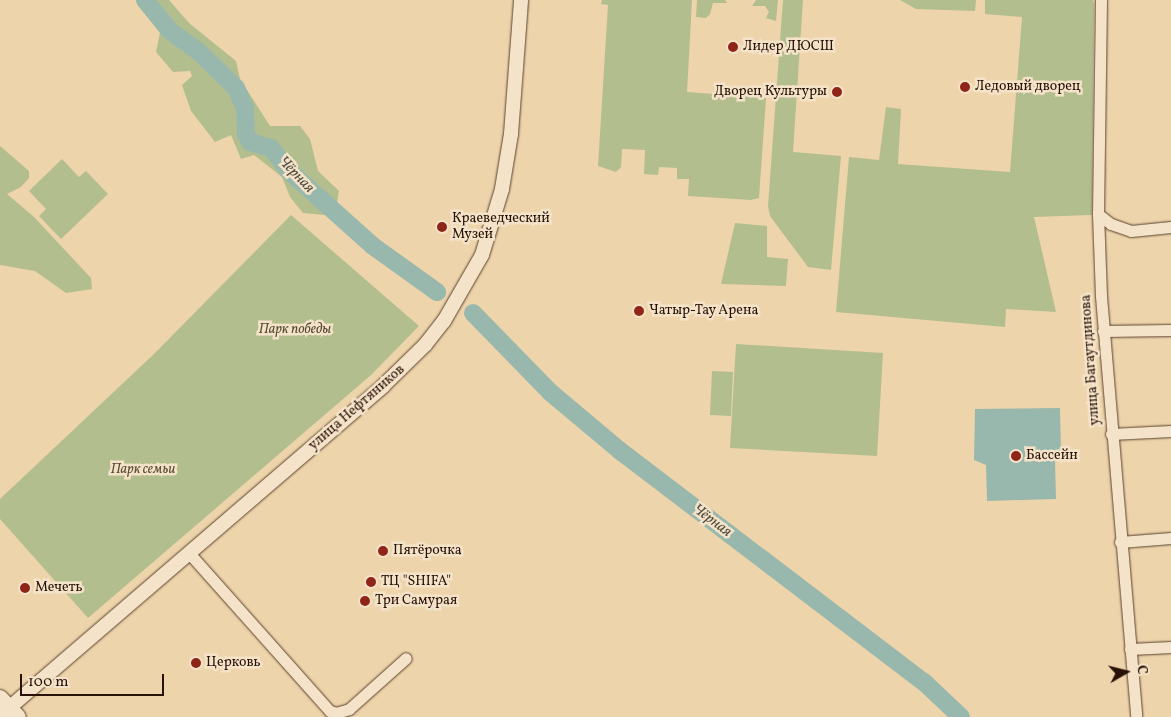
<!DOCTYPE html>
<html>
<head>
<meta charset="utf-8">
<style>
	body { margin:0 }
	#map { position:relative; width:1171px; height:717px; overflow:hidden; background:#eed4aa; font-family:Vollkorn,serif }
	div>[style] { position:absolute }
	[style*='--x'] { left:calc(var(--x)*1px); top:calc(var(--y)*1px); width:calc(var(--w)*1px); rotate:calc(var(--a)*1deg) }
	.green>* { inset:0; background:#b2be8d }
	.water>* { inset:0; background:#99b8ad }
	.river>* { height:18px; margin:-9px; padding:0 9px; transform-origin:9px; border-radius:9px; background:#99b8ad }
	.roads { filter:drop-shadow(0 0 1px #5a422f) drop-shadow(0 0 1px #5a422f) }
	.minor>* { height:11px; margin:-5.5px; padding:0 5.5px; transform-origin:5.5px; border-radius:5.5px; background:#f4e3c8 }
	.tertiary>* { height:14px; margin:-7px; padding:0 7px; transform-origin:7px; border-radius:7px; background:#f4e3c8 }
	.secondary>* { height:16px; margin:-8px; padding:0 8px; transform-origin:8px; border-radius:8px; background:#f4e3c8 }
	.dots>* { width:14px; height:14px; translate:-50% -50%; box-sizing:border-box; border:2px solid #f4e3c8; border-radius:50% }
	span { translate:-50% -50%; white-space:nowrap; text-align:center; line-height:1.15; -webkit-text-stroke:5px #f4e3c8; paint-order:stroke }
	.poi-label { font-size:14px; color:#281106 }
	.left { translate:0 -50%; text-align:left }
	.right { translate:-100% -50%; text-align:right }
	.park-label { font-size:14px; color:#584e35; font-style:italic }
	.street-label { font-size:14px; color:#281106 }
	.water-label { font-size:15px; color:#504b40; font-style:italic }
	.north { position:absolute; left:1101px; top:647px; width:50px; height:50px; -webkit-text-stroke:4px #f4e3c8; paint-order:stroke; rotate:82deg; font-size:14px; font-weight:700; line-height:20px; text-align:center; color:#281106 }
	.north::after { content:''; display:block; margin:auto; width:18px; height:22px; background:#281106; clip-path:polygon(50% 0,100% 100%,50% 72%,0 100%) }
	.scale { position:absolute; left:20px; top:674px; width:144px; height:22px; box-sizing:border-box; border:2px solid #281106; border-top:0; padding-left:6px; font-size:15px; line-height:18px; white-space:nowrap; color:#281106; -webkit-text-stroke:4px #f4e3c8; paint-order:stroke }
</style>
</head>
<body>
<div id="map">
	<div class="green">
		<div style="clip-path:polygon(153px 0,169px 0,189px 23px,236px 61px,240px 79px,270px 126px,300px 126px,310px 139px,318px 171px,339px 191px,336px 208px,324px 215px,303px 213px,290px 197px,282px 177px,254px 155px,241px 159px,231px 135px,215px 142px,191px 111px,182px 85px,192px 76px,190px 71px,173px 72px,156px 52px,164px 14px)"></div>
		<div style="clip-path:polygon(602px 0,692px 0,687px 92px,766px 98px,759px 198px,751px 200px,688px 196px,689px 179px,677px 179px,677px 168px,659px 167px,658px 175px,644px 174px,645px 150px,622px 149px,621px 167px,616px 172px,598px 166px,608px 5px,601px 4px)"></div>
		<div style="clip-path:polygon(697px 0,725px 0,727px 3px,713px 3px,710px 14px,706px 18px,696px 17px)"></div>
		<div style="clip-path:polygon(756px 0,778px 0,776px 21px,766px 18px,769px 12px,765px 6px,752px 6px)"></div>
		<div style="clip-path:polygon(783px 0,803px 0,793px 152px,841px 156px,831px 270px,808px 267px,770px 216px,768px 206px)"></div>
		<div style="clip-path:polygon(900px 0,976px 0,975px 11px,916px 9px)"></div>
		<div style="clip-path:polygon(985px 0,1093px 0,1094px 4px,1092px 215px,1034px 217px,1056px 312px,1006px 309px,1005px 327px,836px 312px,849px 157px,879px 160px,886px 107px,901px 109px,898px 164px,1010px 172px,1022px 17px,985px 14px)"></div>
		<div style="clip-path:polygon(0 146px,29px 171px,29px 178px,21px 187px,7px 194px,34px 217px,91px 278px,92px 289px,66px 293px,35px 271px,0 265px)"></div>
		<div style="clip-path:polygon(62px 159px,79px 177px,86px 171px,108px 194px,61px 239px,39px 216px,46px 209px,29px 191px)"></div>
		<div style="clip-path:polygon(291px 215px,419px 326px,371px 375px,88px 618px,0 519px,0 499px,154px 354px)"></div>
		<div style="clip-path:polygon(735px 223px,767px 226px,767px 257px,788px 259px,786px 286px,721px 284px)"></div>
		<div style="clip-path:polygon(736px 344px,883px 353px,877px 456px,730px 448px)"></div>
		<div style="clip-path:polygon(712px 371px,733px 372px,731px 416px,710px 415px)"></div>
	</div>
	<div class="water">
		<div style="clip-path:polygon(1060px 408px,1061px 451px,1055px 460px,1056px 499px,987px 501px,986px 465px,974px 460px,975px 409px)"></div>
	</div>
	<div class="river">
		<div style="--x:145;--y:0;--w:38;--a:51"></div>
		<div style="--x:169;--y:30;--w:36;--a:36"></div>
		<div style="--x:198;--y:51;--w:53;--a:44.2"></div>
		<div style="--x:236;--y:88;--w:22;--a:66"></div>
		<div style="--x:245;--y:108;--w:26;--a:88"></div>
		<div style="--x:246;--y:134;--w:9;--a:63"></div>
		<div style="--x:250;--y:142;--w:22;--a:16"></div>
		<div style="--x:271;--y:148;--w:28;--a:52"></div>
		<div style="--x:288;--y:170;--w:114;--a:41.8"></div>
		<div style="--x:373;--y:246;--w:79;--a:35.7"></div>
		<div style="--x:473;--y:313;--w:110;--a:45.7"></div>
		<div style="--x:550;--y:392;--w:90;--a:40"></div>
		<div style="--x:619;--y:450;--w:383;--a:37.3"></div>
		<div style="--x:924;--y:682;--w:51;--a:43.4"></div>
	</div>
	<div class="roads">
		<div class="minor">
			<div style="--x:1101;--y:0;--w:214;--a:90.8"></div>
			<div style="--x:1098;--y:214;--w:82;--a:87.9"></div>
			<div style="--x:1101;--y:296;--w:422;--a:85.2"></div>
			<div style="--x:1098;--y:214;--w:16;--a:38"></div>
			<div style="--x:1111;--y:224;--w:21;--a:19"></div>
			<div style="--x:1131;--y:231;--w:40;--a:-5.7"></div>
			<div style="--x:1103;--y:331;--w:68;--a:-0.8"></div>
			<div style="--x:1111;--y:434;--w:60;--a:-2.9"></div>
			<div style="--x:1120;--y:542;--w:51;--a:-4.5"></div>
			<div style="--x:189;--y:553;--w:212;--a:48.3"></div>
			<div style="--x:330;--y:711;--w:6;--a:18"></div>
			<div style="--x:336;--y:713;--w:14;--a:-17"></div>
			<div style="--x:349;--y:709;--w:76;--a:-41.8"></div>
			<div style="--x:1130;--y:649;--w:41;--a:-2.8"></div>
			<div style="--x:0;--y:717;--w:13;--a:-45"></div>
		</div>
		<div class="tertiary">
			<div style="--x:9;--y:708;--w:494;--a:-40.7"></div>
			<div style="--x:383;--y:386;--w:59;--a:-44.3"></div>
			<div style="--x:425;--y:345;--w:31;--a:-52"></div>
			<div style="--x:444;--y:321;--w:76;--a:-60.1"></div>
			<div style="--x:482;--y:255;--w:69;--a:-73.1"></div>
			<div style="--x:502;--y:189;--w:56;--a:-80.7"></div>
			<div style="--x:511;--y:134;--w:134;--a:-85.7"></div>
		</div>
		<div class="secondary">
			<div style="--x:0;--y:698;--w:26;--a:47"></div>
		</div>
	</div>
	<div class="dots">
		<div style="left:733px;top:47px;background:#8f2418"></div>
		<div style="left:965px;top:87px;background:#8f2418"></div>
		<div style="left:837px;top:92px;background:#8f2418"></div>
		<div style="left:442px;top:227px;background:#8f2418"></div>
		<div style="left:639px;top:311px;background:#8f2418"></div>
		<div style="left:1016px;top:456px;background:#8f2418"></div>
		<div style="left:383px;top:551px;background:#8f2418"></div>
		<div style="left:371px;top:582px;background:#8f2418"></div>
		<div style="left:25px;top:588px;background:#8f2418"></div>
		<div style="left:365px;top:601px;background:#8f2418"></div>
		<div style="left:196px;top:663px;background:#8f2418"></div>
	</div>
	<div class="poi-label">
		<span class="left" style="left:743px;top:47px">Лидер ДЮСШ</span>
		<span class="left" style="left:975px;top:87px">Ледовый дворец</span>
		<span class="right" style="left:827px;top:92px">Дворец Культуры</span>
		<span class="left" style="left:452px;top:227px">Краеведческий<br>Музей</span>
		<span class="left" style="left:649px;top:311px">Чатыр-Тау Арена</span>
		<span class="left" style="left:1026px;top:456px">Бассейн</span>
		<span class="left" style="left:393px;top:551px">Пятёрочка</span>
		<span class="left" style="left:381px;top:582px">ТЦ "SHIFA"</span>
		<span class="left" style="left:35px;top:588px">Мечеть</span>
		<span class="left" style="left:375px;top:601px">Три Самурая</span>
		<span class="left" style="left:206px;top:663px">Церковь</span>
	</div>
	<div class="park-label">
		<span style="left:295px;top:330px">Парк победы</span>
		<span style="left:143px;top:470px">Парк семьи</span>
	</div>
	<div class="street-label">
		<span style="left:1091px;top:360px;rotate:-94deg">улица Багаутдинова</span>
		<span style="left:357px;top:408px;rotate:-41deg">улица Нефтяников</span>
	</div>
	<div class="water-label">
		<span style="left:296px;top:175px;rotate:46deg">Чёрная</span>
		<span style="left:712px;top:521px;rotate:37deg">Чёрная</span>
	</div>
	<div class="north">С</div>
	<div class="scale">100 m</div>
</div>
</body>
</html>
